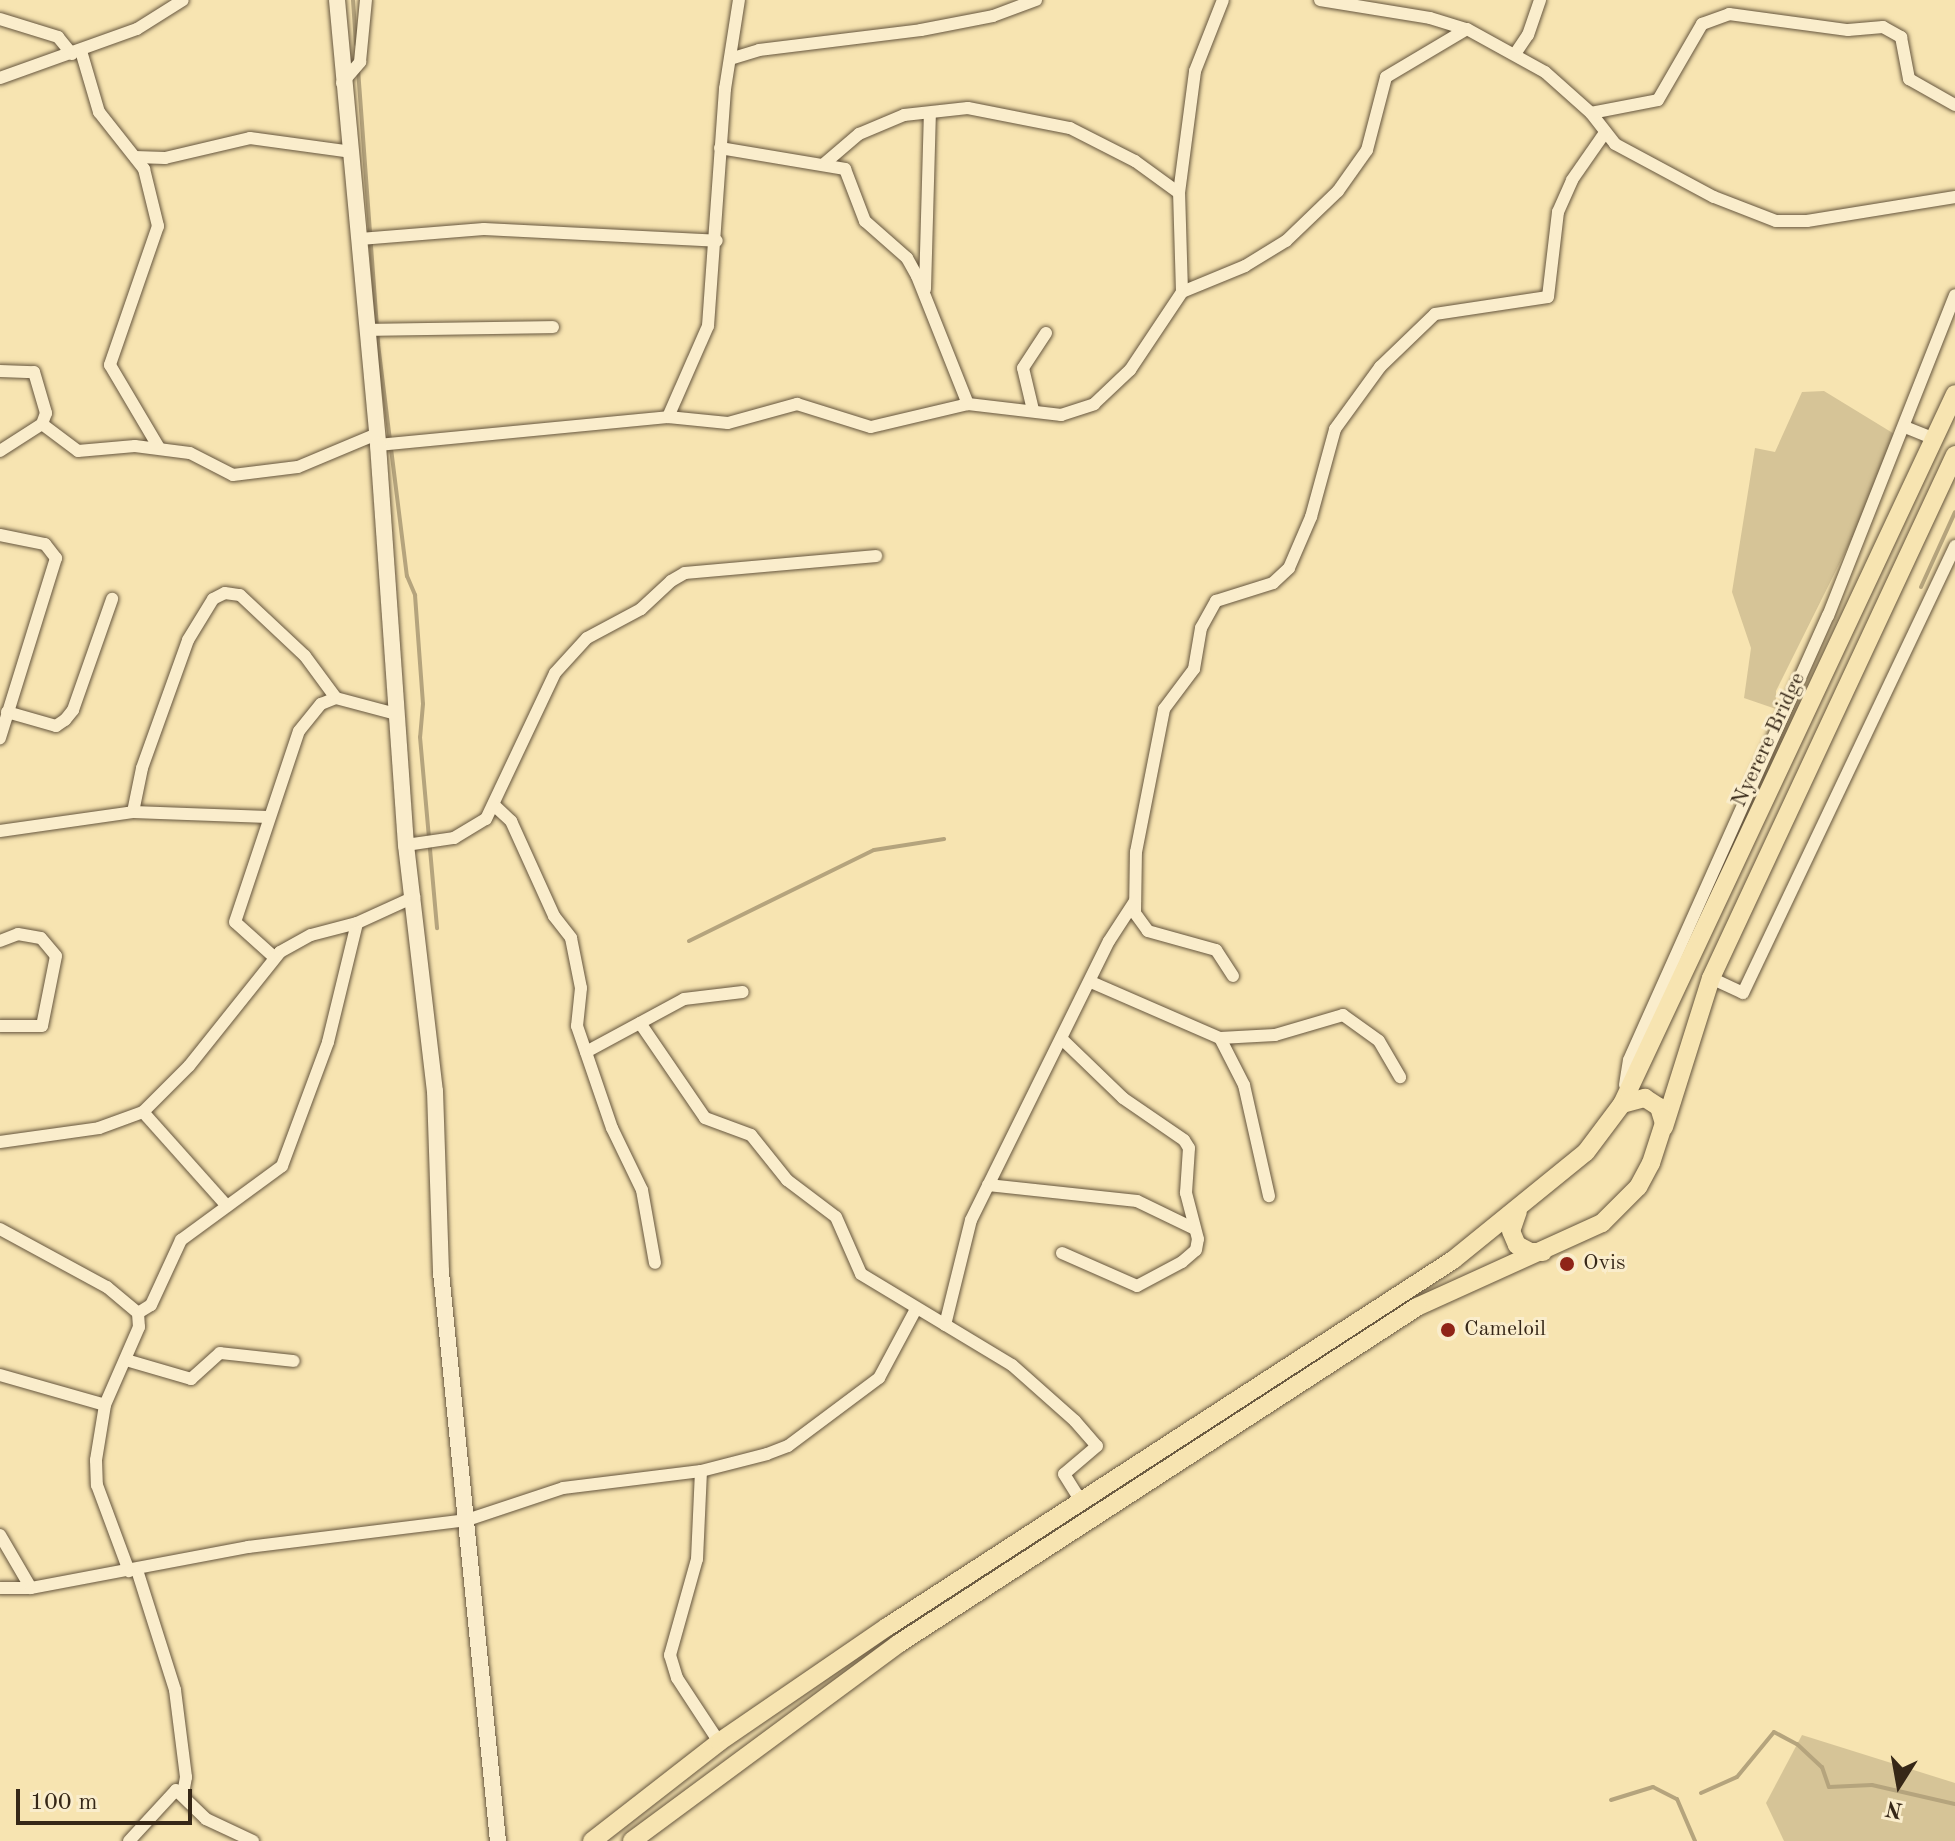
<!DOCTYPE html>
<html>
<head>
<meta charset="utf-8">
<style>
	body { margin:0 }
	#map { position:relative; width:1955px; height:1841px; overflow:hidden; background:#f7e4b1; font-family:"Old Standard TT",serif }
	div>[style] { position:absolute }
	[style*='--x'] { left:calc(var(--x)*1px); top:calc(var(--y)*1px); width:calc(var(--w)*1px); rotate:calc(var(--a)*1deg) }
	.green>* { inset:0; background:#d6c497 }
	.stream>* { height:4px; margin:-2px; padding:0 2px; transform-origin:2px; border-radius:2px; background:#b5a47d }
	.roads { filter:drop-shadow(0 0 2px #66563e) drop-shadow(0 0 2px #66563e) }
	.street>* { height:12px; margin:-6px; padding:0 6px; transform-origin:6px; border-radius:6px; background:#faedcc }
	.secondary>* { height:16px; margin:-8px; padding:0 8px; transform-origin:8px; border-radius:8px; background:#faedcc }
	.primary>* { height:18px; margin:-9px; padding:0 9px; transform-origin:9px; border-radius:9px; background:#f7e4b1 }
	.dots>* { width:22px; height:22px; translate:-50% -50%; box-sizing:border-box; border:4px solid #faedcc; border-radius:50% }
	span { translate:-50% -50%; white-space:nowrap; text-align:center; line-height:1.15; -webkit-text-stroke:6px #faedcc; paint-order:stroke }
	.street-label { font-size:22px; color:#362717 }
	.poi-label { font-size:22px; color:#362717 }
	.left { translate:0 -50%; text-align:left }
	.north { position:absolute; left:1859px; top:1745px; width:80px; height:80px; -webkit-text-stroke:6px #faedcc; paint-order:stroke; rotate:191deg; font-size:22px; font-weight:700; line-height:32px; text-align:center; color:#362717 }
	.north::after { content:''; display:block; margin:auto; width:28px; height:36px; background:#362717; clip-path:polygon(50% 0,100% 100%,50% 72%,0 100%) }
	.scale { position:absolute; left:16px; top:1789px; width:176px; height:36px; box-sizing:border-box; border:4px solid #362717; border-top:0; padding-left:10px; font-size:24px; line-height:28px; white-space:nowrap; color:#362717; -webkit-text-stroke:6px #faedcc; paint-order:stroke }
</style>
</head>
<body>
<div id="map">
	<div class="green">
		<div style="clip-path:polygon(1824px 391px,1896px 435px,1895px 452px,1776px 691px,1776px 709px,1744px 698px,1751px 648px,1732px 592px,1755px 448px,1775px 452px,1802px 392px)"></div>
		<div style="clip-path:polygon(1802px 1735px,1955px 1783px,1955px 1841px,1784px 1841px,1766px 1803px)"></div>
	</div>
	<div class="stream">
		<div style="--x:353;--y:0;--w:44;--a:86.1"></div>
		<div style="--x:358;--y:69;--w:276;--a:85.8"></div>
		<div style="--x:378;--y:344;--w:234;--a:82.9"></div>
		<div style="--x:407;--y:576;--w:21;--a:67"></div>
		<div style="--x:415;--y:595;--w:109;--a:85.8"></div>
		<div style="--x:423;--y:704;--w:33;--a:95"></div>
		<div style="--x:420;--y:737;--w:192;--a:84.9"></div>
		<div style="--x:1921;--y:587;--w:82;--a:-65.6"></div>
		<div style="--x:689;--y:941;--w:206;--a:-26.2"></div>
		<div style="--x:874;--y:850;--w:71;--a:-8.9"></div>
		<div style="--x:1701;--y:1793;--w:39;--a:-24"></div>
		<div style="--x:1737;--y:1777;--w:58;--a:-50.6"></div>
		<div style="--x:1774;--y:1732;--w:26;--a:28"></div>
		<div style="--x:1797;--y:1744;--w:34;--a:43"></div>
		<div style="--x:1822;--y:1767;--w:21;--a:71"></div>
		<div style="--x:1829;--y:1787;--w:43;--a:-2.7"></div>
		<div style="--x:1872;--y:1785;--w:85;--a:12.9"></div>
		<div style="--x:1611;--y:1800;--w:44;--a:-17.2"></div>
		<div style="--x:1653;--y:1787;--w:27;--a:27"></div>
		<div style="--x:1677;--y:1799;--w:46;--a:66.8"></div>
	</div>
	<div class="roads">
		<div class="street">
			<div style="--x:1320;--y:0;--w:111;--a:9.3"></div>
			<div style="--x:1430;--y:18;--w:39;--a:17"></div>
			<div style="--x:1467;--y:29;--w:89;--a:28.9"></div>
			<div style="--x:1545;--y:72;--w:62;--a:41.7"></div>
			<div style="--x:1591;--y:113;--w:39;--a:52"></div>
			<div style="--x:1615;--y:144;--w:112;--a:28.2"></div>
			<div style="--x:1714;--y:197;--w:66;--a:21.2"></div>
			<div style="--x:1776;--y:221;--w:31;--a:0"></div>
			<div style="--x:1807;--y:221;--w:150;--a:-9.2"></div>
			<div style="--x:0;--y:19;--w:61;--a:17.2"></div>
			<div style="--x:58;--y:37;--w:22;--a:51"></div>
			<div style="--x:81;--y:51;--w:64;--a:73.6"></div>
			<div style="--x:99;--y:112;--w:73;--a:51.7"></div>
			<div style="--x:144;--y:169;--w:59;--a:76.2"></div>
			<div style="--x:158;--y:226;--w:147;--a:109.1"></div>
			<div style="--x:110;--y:365;--w:96;--a:59.4"></div>
			<div style="--x:1515;--y:54;--w:23;--a:-56"></div>
			<div style="--x:1528;--y:35;--w:37;--a:-71"></div>
			<div style="--x:730;--y:59;--w:30;--a:-17"></div>
			<div style="--x:759;--y:50;--w:163;--a:-7"></div>
			<div style="--x:921;--y:30;--w:73;--a:-11"></div>
			<div style="--x:993;--y:16;--w:46;--a:-20.4"></div>
			<div style="--x:0;--y:78;--w:145;--a:-19.7"></div>
			<div style="--x:137;--y:29;--w:54;--a:-32.2"></div>
			<div style="--x:342;--y:83;--w:28;--a:-49"></div>
			<div style="--x:360;--y:62;--w:62;--a:-84.5"></div>
			<div style="--x:1591;--y:113;--w:68;--a:-11"></div>
			<div style="--x:1658;--y:100;--w:88;--a:-59.9"></div>
			<div style="--x:1702;--y:24;--w:29;--a:-20"></div>
			<div style="--x:1729;--y:14;--w:120;--a:7.7"></div>
			<div style="--x:1848;--y:30;--w:35;--a:-5"></div>
			<div style="--x:1883;--y:27;--w:21;--a:29"></div>
			<div style="--x:1901;--y:37;--w:43;--a:79.2"></div>
			<div style="--x:1909;--y:79;--w:53;--a:29.5"></div>
			<div style="--x:720;--y:148;--w:127;--a:9.5"></div>
			<div style="--x:845;--y:169;--w:56;--a:69"></div>
			<div style="--x:865;--y:221;--w:56;--a:41.4"></div>
			<div style="--x:907;--y:258;--w:21;--a:61"></div>
			<div style="--x:917;--y:276;--w:138;--a:68.3"></div>
			<div style="--x:135;--y:157;--w:30;--a:2"></div>
			<div style="--x:165;--y:158;--w:87;--a:-13.2"></div>
			<div style="--x:250;--y:138;--w:103;--a:7.8"></div>
			<div style="--x:825;--y:163;--w:45;--a:-40.5"></div>
			<div style="--x:859;--y:134;--w:49;--a:-22.9"></div>
			<div style="--x:904;--y:115;--w:64;--a:-6.2"></div>
			<div style="--x:968;--y:108;--w:104;--a:11.1"></div>
			<div style="--x:1070;--y:128;--w:73;--a:26.9"></div>
			<div style="--x:1135;--y:161;--w:54;--a:36"></div>
			<div style="--x:360;--y:239;--w:124;--a:-4.6"></div>
			<div style="--x:484;--y:229;--w:233;--a:2.9"></div>
			<div style="--x:925;--y:289;--w:176;--a:-88.4"></div>
			<div style="--x:1182;--y:292;--w:68;--a:-22.4"></div>
			<div style="--x:1245;--y:266;--w:48;--a:-31.4"></div>
			<div style="--x:1286;--y:241;--w:72;--a:-43.9"></div>
			<div style="--x:1338;--y:191;--w:50;--a:-54.7"></div>
			<div style="--x:1367;--y:150;--w:75;--a:-75.4"></div>
			<div style="--x:1386;--y:77;--w:94;--a:-30.7"></div>
			<div style="--x:368;--y:330;--w:185;--a:-0.9"></div>
			<div style="--x:0;--y:371;--w:34;--a:2"></div>
			<div style="--x:34;--y:372;--w:43;--a:73.7"></div>
			<div style="--x:46;--y:413;--w:12;--a:110"></div>
			<div style="--x:42;--y:424;--w:50;--a:147.3"></div>
			<div style="--x:1033;--y:410;--w:43;--a:-103.4"></div>
			<div style="--x:1023;--y:368;--w:42;--a:-56.7"></div>
			<div style="--x:668;--y:417;--w:99;--a:-66.3"></div>
			<div style="--x:708;--y:326;--w:238;--a:-85.9"></div>
			<div style="--x:725;--y:89;--w:90;--a:-81.1"></div>
			<div style="--x:42;--y:424;--w:45;--a:36.9"></div>
			<div style="--x:78;--y:451;--w:57;--a:-5"></div>
			<div style="--x:135;--y:446;--w:55;--a:7.3"></div>
			<div style="--x:190;--y:453;--w:48;--a:27.1"></div>
			<div style="--x:233;--y:475;--w:65;--a:-7"></div>
			<div style="--x:298;--y:467;--w:86;--a:-22.7"></div>
			<div style="--x:1905;--y:427;--w:31;--a:22"></div>
			<div style="--x:378;--y:445;--w:291;--a:-5.5"></div>
			<div style="--x:668;--y:417;--w:60;--a:5.7"></div>
			<div style="--x:728;--y:423;--w:72;--a:-15.4"></div>
			<div style="--x:797;--y:404;--w:77;--a:17.3"></div>
			<div style="--x:871;--y:427;--w:100;--a:-13.3"></div>
			<div style="--x:968;--y:404;--w:94;--a:6.7"></div>
			<div style="--x:1061;--y:415;--w:35;--a:-18"></div>
			<div style="--x:1094;--y:404;--w:50;--a:-43.4"></div>
			<div style="--x:1130;--y:370;--w:94;--a:-56.3"></div>
			<div style="--x:1182;--y:292;--w:99;--a:-91.7"></div>
			<div style="--x:1179;--y:193;--w:123;--a:-82.5"></div>
			<div style="--x:1195;--y:71;--w:76;--a:-68.5"></div>
			<div style="--x:0;--y:535;--w:46;--a:11.3"></div>
			<div style="--x:45;--y:544;--w:18;--a:52"></div>
			<div style="--x:56;--y:558;--w:189;--a:107.3"></div>
			<div style="--x:7;--y:712;--w:51;--a:15.9"></div>
			<div style="--x:56;--y:726;--w:11;--a:-34"></div>
			<div style="--x:65;--y:720;--w:13;--a:-51"></div>
			<div style="--x:73;--y:710;--w:118;--a:-70.6"></div>
			<div style="--x:496;--y:807;--w:21;--a:43"></div>
			<div style="--x:511;--y:821;--w:104;--a:65.6"></div>
			<div style="--x:554;--y:916;--w:28;--a:52"></div>
			<div style="--x:571;--y:938;--w:51;--a:78.7"></div>
			<div style="--x:581;--y:988;--w:38;--a:96"></div>
			<div style="--x:577;--y:1026;--w:108;--a:71.1"></div>
			<div style="--x:612;--y:1128;--w:69;--a:64.2"></div>
			<div style="--x:642;--y:1190;--w:74;--a:79.9"></div>
			<div style="--x:133;--y:812;--w:45;--a:-78.4"></div>
			<div style="--x:142;--y:768;--w:136;--a:-70.2"></div>
			<div style="--x:188;--y:640;--w:48;--a:-58.6"></div>
			<div style="--x:213;--y:599;--w:13;--a:-27"></div>
			<div style="--x:225;--y:593;--w:15;--a:8"></div>
			<div style="--x:240;--y:595;--w:89;--a:43.2"></div>
			<div style="--x:305;--y:656;--w:52;--a:53.6"></div>
			<div style="--x:0;--y:831;--w:134;--a:-8.1"></div>
			<div style="--x:133;--y:812;--w:135;--a:2.1"></div>
			<div style="--x:406;--y:845;--w:49;--a:-8.3"></div>
			<div style="--x:454;--y:838;--w:37;--a:-31"></div>
			<div style="--x:486;--y:819;--w:161;--a:-64.7"></div>
			<div style="--x:555;--y:673;--w:47;--a:-47.6"></div>
			<div style="--x:587;--y:638;--w:61;--a:-28.2"></div>
			<div style="--x:641;--y:609;--w:41;--a:-43"></div>
			<div style="--x:671;--y:581;--w:16;--a:-30"></div>
			<div style="--x:685;--y:573;--w:192;--a:-5.1"></div>
			<div style="--x:0;--y:941;--w:19;--a:-21"></div>
			<div style="--x:18;--y:934;--w:23;--a:10"></div>
			<div style="--x:41;--y:938;--w:23;--a:50"></div>
			<div style="--x:56;--y:956;--w:71;--a:101.3"></div>
			<div style="--x:42;--y:1026;--w:42;--a:180"></div>
			<div style="--x:274;--y:957;--w:52;--a:-138.1"></div>
			<div style="--x:235;--y:922;--w:201;--a:-71.5"></div>
			<div style="--x:299;--y:731;--w:35;--a:-51"></div>
			<div style="--x:321;--y:704;--w:16;--a:-22"></div>
			<div style="--x:336;--y:698;--w:62;--a:14.9"></div>
			<div style="--x:1233;--y:976;--w:31;--a:-123"></div>
			<div style="--x:1216;--y:950;--w:71;--a:-164.4"></div>
			<div style="--x:1148;--y:931;--w:22;--a:-126"></div>
			<div style="--x:1135;--y:913;--w:61;--a:-89.1"></div>
			<div style="--x:1136;--y:852;--w:146;--a:-78.9"></div>
			<div style="--x:1164;--y:709;--w:50;--a:-53.1"></div>
			<div style="--x:1194;--y:669;--w:42;--a:-80.3"></div>
			<div style="--x:1201;--y:628;--w:31;--a:-61"></div>
			<div style="--x:1216;--y:601;--w:60;--a:-17.5"></div>
			<div style="--x:1273;--y:583;--w:22;--a:-43"></div>
			<div style="--x:1289;--y:568;--w:56;--a:-66.7"></div>
			<div style="--x:1311;--y:517;--w:91;--a:-74.7"></div>
			<div style="--x:1335;--y:429;--w:77;--a:-54"></div>
			<div style="--x:1380;--y:367;--w:76;--a:-43.9"></div>
			<div style="--x:1435;--y:314;--w:114;--a:-8.6"></div>
			<div style="--x:1548;--y:297;--w:86;--a:-83.3"></div>
			<div style="--x:1558;--y:212;--w:35;--a:-66"></div>
			<div style="--x:1572;--y:180;--w:56;--a:-55.2"></div>
			<div style="--x:1711;--y:978;--w:35;--a:25"></div>
			<div style="--x:1743;--y:993;--w:495;--a:-64.6"></div>
			<div style="--x:1091;--y:982;--w:141;--a:23.5"></div>
			<div style="--x:1220;--y:1038;--w:53;--a:62.9"></div>
			<div style="--x:1244;--y:1085;--w:114;--a:77.3"></div>
			<div style="--x:640;--y:1023;--w:115;--a:55.6"></div>
			<div style="--x:705;--y:1118;--w:49;--a:20.3"></div>
			<div style="--x:751;--y:1135;--w:58;--a:51.3"></div>
			<div style="--x:787;--y:1180;--w:61;--a:37.1"></div>
			<div style="--x:836;--y:1217;--w:62;--a:66.3"></div>
			<div style="--x:861;--y:1274;--w:176;--a:31.1"></div>
			<div style="--x:1012;--y:1365;--w:84;--a:41.6"></div>
			<div style="--x:1075;--y:1421;--w:33;--a:49"></div>
			<div style="--x:1097;--y:1446;--w:43;--a:139.7"></div>
			<div style="--x:1064;--y:1474;--w:28;--a:58"></div>
			<div style="--x:1220;--y:1038;--w:55;--a:-3.1"></div>
			<div style="--x:1275;--y:1035;--w:71;--a:-16.4"></div>
			<div style="--x:1343;--y:1015;--w:44;--a:35.8"></div>
			<div style="--x:1379;--y:1041;--w:42;--a:59.7"></div>
			<div style="--x:586;--y:1052;--w:111;--a:-28.4"></div>
			<div style="--x:684;--y:999;--w:59;--a:-6.8"></div>
			<div style="--x:1625;--y:1085;--w:25;--a:-81"></div>
			<div style="--x:1629;--y:1060;--w:487;--a:-65.9"></div>
			<div style="--x:1828;--y:616;--w:345;--a:-68.4"></div>
			<div style="--x:143;--y:1112;--w:126;--a:48.2"></div>
			<div style="--x:0;--y:1142;--w:100;--a:-8"></div>
			<div style="--x:99;--y:1128;--w:47;--a:-20"></div>
			<div style="--x:143;--y:1112;--w:65;--a:-45"></div>
			<div style="--x:189;--y:1066;--w:146;--a:-51.4"></div>
			<div style="--x:280;--y:952;--w:35;--a:-29"></div>
			<div style="--x:311;--y:935;--w:48;--a:-14.6"></div>
			<div style="--x:988;--y:1185;--w:150;--a:6.1"></div>
			<div style="--x:1137;--y:1201;--w:64;--a:25.8"></div>
			<div style="--x:0;--y:1229;--w:122;--a:28.5"></div>
			<div style="--x:107;--y:1287;--w:40;--a:40"></div>
			<div style="--x:138;--y:1313;--w:14;--a:86"></div>
			<div style="--x:139;--y:1327;--w:85;--a:113.6"></div>
			<div style="--x:105;--y:1405;--w:56;--a:99.3"></div>
			<div style="--x:96;--y:1460;--w:25;--a:88"></div>
			<div style="--x:97;--y:1485;--w:92;--a:69.6"></div>
			<div style="--x:1062;--y:1253;--w:82;--a:23.7"></div>
			<div style="--x:1137;--y:1286;--w:51;--a:-28.1"></div>
			<div style="--x:1182;--y:1262;--w:18;--a:-41"></div>
			<div style="--x:1196;--y:1250;--w:11;--a:-80"></div>
			<div style="--x:1198;--y:1239;--w:48;--a:-104.6"></div>
			<div style="--x:1186;--y:1193;--w:45;--a:-86.2"></div>
			<div style="--x:1189;--y:1148;--w:9;--a:-122"></div>
			<div style="--x:1184;--y:1140;--w:74;--a:-145.5"></div>
			<div style="--x:1123;--y:1098;--w:85;--a:-136"></div>
			<div style="--x:138;--y:1313;--w:15;--a:-32"></div>
			<div style="--x:151;--y:1305;--w:72;--a:-65.2"></div>
			<div style="--x:181;--y:1240;--w:125;--a:-36.2"></div>
			<div style="--x:282;--y:1166;--w:132;--a:-69.6"></div>
			<div style="--x:328;--y:1042;--w:122;--a:-76.3"></div>
			<div style="--x:357;--y:923;--w:63;--a:-24.5"></div>
			<div style="--x:945;--y:1325;--w:108;--a:-76.1"></div>
			<div style="--x:971;--y:1220;--w:311;--a:-63.7"></div>
			<div style="--x:1109;--y:941;--w:48;--a:-57"></div>
			<div style="--x:126;--y:1360;--w:68;--a:16.3"></div>
			<div style="--x:191;--y:1379;--w:39;--a:-42"></div>
			<div style="--x:220;--y:1353;--w:74;--a:6.2"></div>
			<div style="--x:0;--y:1375;--w:109;--a:15.9"></div>
			<div style="--x:701;--y:1471;--w:88;--a:92.6"></div>
			<div style="--x:697;--y:1559;--w:100;--a:105.7"></div>
			<div style="--x:670;--y:1655;--w:24;--a:73"></div>
			<div style="--x:677;--y:1678;--w:77;--a:56.7"></div>
			<div style="--x:0;--y:1535;--w:61;--a:59.7"></div>
			<div style="--x:137;--y:1570;--w:126;--a:72.4"></div>
			<div style="--x:175;--y:1690;--w:88;--a:82.8"></div>
			<div style="--x:186;--y:1777;--w:17;--a:100"></div>
			<div style="--x:0;--y:1588;--w:31;--a:0"></div>
			<div style="--x:31;--y:1588;--w:221;--a:-10.7"></div>
			<div style="--x:248;--y:1547;--w:221;--a:-7"></div>
			<div style="--x:467;--y:1520;--w:101;--a:-18.4"></div>
			<div style="--x:563;--y:1488;--w:139;--a:-7"></div>
			<div style="--x:701;--y:1471;--w:68;--a:-14.4"></div>
			<div style="--x:767;--y:1454;--w:22;--a:-21"></div>
			<div style="--x:788;--y:1446;--w:114;--a:-36.8"></div>
			<div style="--x:879;--y:1378;--w:78;--a:-61.8"></div>
			<div style="--x:129;--y:1841;--w:69;--a:-47.3"></div>
			<div style="--x:176;--y:1790;--w:42;--a:44"></div>
			<div style="--x:206;--y:1819;--w:52;--a:25.1"></div>
		</div>
		<div class="secondary">
			<div style="--x:337;--y:0;--w:447;--a:84.7"></div>
			<div style="--x:378;--y:445;--w:401;--a:86"></div>
			<div style="--x:406;--y:845;--w:248;--a:83.3"></div>
			<div style="--x:435;--y:1091;--w:181;--a:88.1"></div>
			<div style="--x:441;--y:1272;--w:572;--a:84.28"></div>
		</div>
		<div class="primary">
			<div style="--x:1622;--y:1104;--w:784;--a:-64.87"></div>
			<div style="--x:1664;--y:1127;--w:156;--a:-72.5"></div>
			<div style="--x:1711;--y:978;--w:577;--a:-64.99"></div>
			<div style="--x:1518;--y:1211;--w:21;--a:109"></div>
			<div style="--x:1511;--y:1231;--w:15;--a:67"></div>
			<div style="--x:1517;--y:1245;--w:15;--a:28"></div>
			<div style="--x:1530;--y:1252;--w:13;--a:0"></div>
			<div style="--x:592;--y:1841;--w:161;--a:-37.9"></div>
			<div style="--x:719;--y:1742;--w:204;--a:-34.4"></div>
			<div style="--x:887;--y:1627;--w:675;--a:-32.96"></div>
			<div style="--x:1453;--y:1260;--w:171;--a:-39.1"></div>
			<div style="--x:1586;--y:1152;--w:60;--a:-53.1"></div>
			<div style="--x:1622;--y:1104;--w:24;--a:-15"></div>
			<div style="--x:1645;--y:1098;--w:17;--a:33"></div>
			<div style="--x:1659;--y:1107;--w:17;--a:73"></div>
			<div style="--x:1664;--y:1123;--w:42;--a:108"></div>
			<div style="--x:1651;--y:1163;--w:27;--a:118"></div>
			<div style="--x:1638;--y:1187;--w:51;--a:135"></div>
			<div style="--x:1602;--y:1223;--w:203;--a:155.6"></div>
			<div style="--x:1417;--y:1307;--w:619;--a:147"></div>
			<div style="--x:898;--y:1644;--w:331;--a:143.5"></div>
		</div>
	</div>
	<div class="dots">
		<div style="left:1567px;top:1264px;background:#8f2418"></div>
		<div style="left:1448px;top:1330px;background:#8f2418"></div>
	</div>
	<div class="street-label">
		<span style="left:1769px;top:740px;rotate:-65deg">Nyerere Bridge</span>
	</div>
	<div class="poi-label">
		<span class="left" style="left:1583px;top:1264px">Ovis</span>
		<span class="left" style="left:1464px;top:1330px">Cameloil</span>
	</div>
	<div class="north">N</div>
	<div class="scale">100 m</div>
</div>
</body>
</html>
